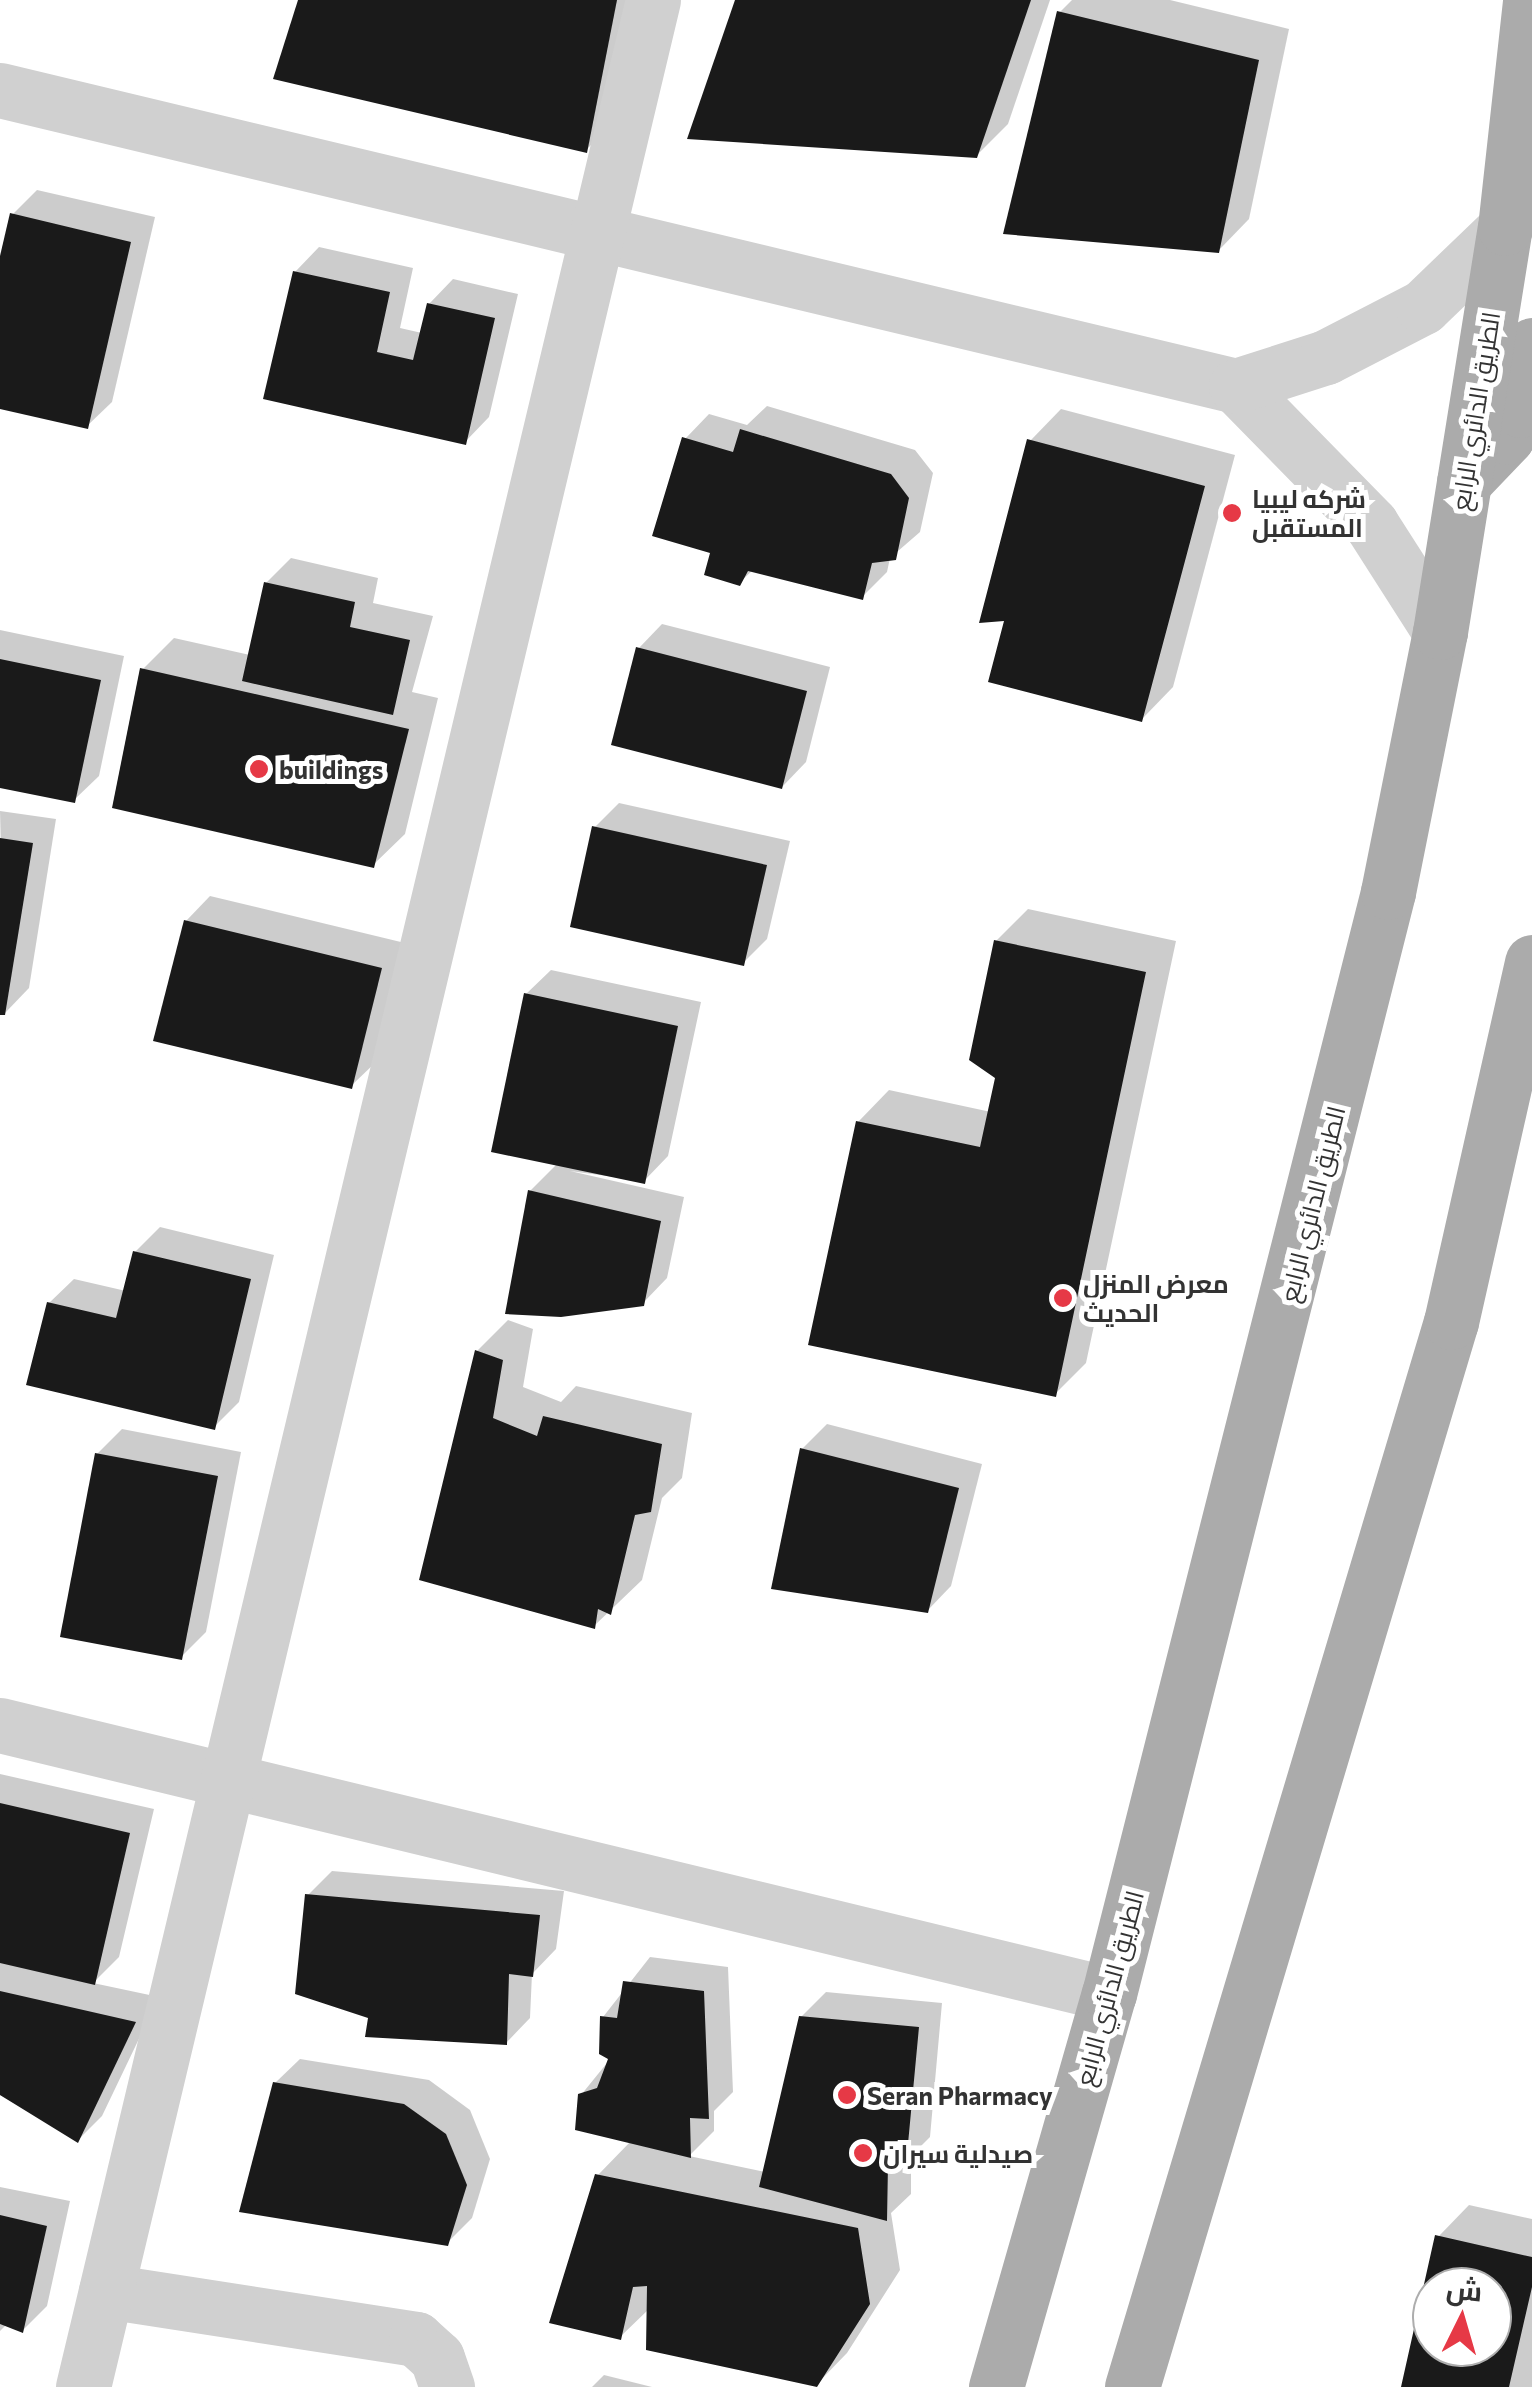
<!DOCTYPE html>
<html>
<head>
<meta charset="utf-8">
<style>
	body { margin:0 }
	#map { position:relative; width:1532px; height:2387px; overflow:hidden; background:#fff; font-family:Commissioner,Cairo,sans-serif }
	div>[style] { position:absolute }
	[style*='--x'] { left:calc(var(--x)*1px); top:calc(var(--y)*1px); width:calc(var(--w)*1px); rotate:calc(var(--a)*1deg) }
	.shadow>* { inset:0; background:#0003 }
	.building>* { inset:0; background:#1a1a1a }
	.street>* { height:55px; margin:-27.5px; padding:0 27.5px; transform-origin:27.5px; border-radius:27.5px; background:#d0d0d0 }
	.primary>* { height:55px; margin:-27.5px; padding:0 27.5px; transform-origin:27.5px; border-radius:27.5px; background:#ababab }
	.dots>* { width:28px; height:28px; translate:-50% -50%; box-sizing:border-box; border:5px solid #fff; border-radius:50% }
	span { translate:-50% -50%; white-space:nowrap; text-align:center; line-height:1.15; -webkit-text-stroke:10px #fff; paint-order:stroke }
	.street-label { font-size:25px; color:#333 }
	.poi-label { font-size:25px; color:#333; font-weight:700 }
	.left { translate:0 -50%; text-align:left }
	.north { position:absolute; left:1412px; top:2267px; width:100px; height:100px; box-sizing:border-box; background:#fff; border:2px solid #adadad; border-radius:50%; rotate:5deg; font-size:28px; font-weight:700; line-height:40px; text-align:center; color:#333 }
	.north::after { content:''; display:block; margin:auto; width:35px; height:45px; background:#e63946; clip-path:polygon(50% 0,100% 100%,50% 72%,0 100%) }
</style>
</head>
<body>
<div id="map">
	<div class="shadow">
		<div style="clip-path:polygon(301px 0,641px 0,617px 119px,586px 150px)"></div>
		<div style="clip-path:polygon(738px 0,1050px 0,1008px 124px,976px 156px)"></div>
		<div style="clip-path:polygon(1072px 0,1170px 0,1289px 29px,1249px 219px,1218px 251px,1060px 12px)"></div>
		<div style="clip-path:polygon(37px 190px,155px 217px,112px 402px,87px 426px,0 406px,0 267px,12px 215px)"></div>
		<div style="clip-path:polygon(319px 247px,413px 268px,400px 328px,422px 333px,429px 304px,453px 279px,518px 294px,489px 417px,465px 442px,295px 272px)"></div>
		<div style="clip-path:polygon(767px 406px,915px 450px,933px 473px,920px 532px,890px 558px,887px 572px,862px 597px,753px 570px,739px 583px,713px 551px,685px 439px,709px 414px,747px 425px)"></div>
		<div style="clip-path:polygon(1061px 409px,1235px 455px,1173px 687px,1142px 719px,1007px 618px,1030px 441px)"></div>
		<div style="clip-path:polygon(291px 558px,378px 578px,373px 603px,433px 616px,412px 692px,438px 698px,405px 834px,373px 865px,143px 669px,174px 638px,250px 655px,266px 583px)"></div>
		<div style="clip-path:polygon(662px 624px,830px 667px,806px 762px,782px 787px,638px 649px)"></div>
		<div style="clip-path:polygon(0 630px,124px 656px,99px 776px,74px 800px,0 785px)"></div>
		<div style="clip-path:polygon(619px 803px,790px 841px,767px 939px,743px 963px,594px 828px)"></div>
		<div style="clip-path:polygon(0 811px,56px 819px,29px 988px,5px 1013px)"></div>
		<div style="clip-path:polygon(210px 896px,405px 943px,376px 1062px,351px 1086px,186px 921px)"></div>
		<div style="clip-path:polygon(1028px 909px,1176px 941px,1086px 1363px,1055px 1394px,858px 1122px,889px 1090px,991px 1112px,998px 1077px,996px 941px)"></div>
		<div style="clip-path:polygon(551px 970px,701px 1002px,668px 1156px,644px 1181px,570px 1171px,684px 1197px,667px 1278px,643px 1303px,530px 1191px,558px 1163px,526px 994px)"></div>
		<div style="clip-path:polygon(160px 1227px,274px 1255px,239px 1402px,214px 1427px,49px 1303px,74px 1279px,126px 1291px,135px 1252px)"></div>
		<div style="clip-path:polygon(508px 1320px,533px 1329px,523px 1387px,561px 1402px,576px 1386px,692px 1413px,682px 1478px,662px 1498px,642px 1580px,594px 1626px,422px 1579px,477px 1351px)"></div>
		<div style="clip-path:polygon(827px 1424px,982px 1464px,951px 1586px,927px 1611px,802px 1449px)"></div>
		<div style="clip-path:polygon(122px 1429px,241px 1452px,206px 1632px,181px 1657px,97px 1454px)"></div>
		<div style="clip-path:polygon(0 1774px,154px 1809px,119px 1957px,93px 1983px,159px 1997px,102px 2116px,78px 2140px,0 2095px)"></div>
		<div style="clip-path:polygon(332px 1871px,564px 1891px,556px 1949px,532px 1974px,530px 2018px,506px 2043px,370px 2017px,308px 1895px)"></div>
		<div style="clip-path:polygon(650px 1957px,728px 1967px,733px 2092px,714px 2111px,714px 2131px,689px 2156px,765px 2172px,801px 2017px,826px 1992px,942px 2003px,930px 2137px,911px 2156px,911px 2194px,891px 2213px,900px 2270px,847px 2353px,816px 2385px,649px 2309px,620px 2337px,597px 2176px,631px 2141px,581px 2095px,611px 2058px,603px 2017px)"></div>
		<div style="clip-path:polygon(300px 2059px,429px 2080px,470px 2110px,490px 2159px,472px 2218px,447px 2243px,275px 2083px)"></div>
		<div style="clip-path:polygon(0 2187px,70px 2201px,47px 2306px,23px 2330px,7px 2324px,0 2331px)"></div>
		<div style="clip-path:polygon(evenodd,1469px 2205px,1532px 2219px,1532px 2387px,1403px 2387px,1438px 2237px,1469px 2205px,1432px 2287px,1492px 2287px,1492px 2347px,1432px 2347px,1432px 2287px)"></div>
		<div style="clip-path:polygon(604px 2375px,652px 2387px,592px 2387px)"></div>
	</div>
	<div class="building">
		<div style="clip-path:polygon(298px 0,617px 0,587px 153px,273px 79px)"></div>
		<div style="clip-path:polygon(735px 0,1031px 0,977px 158px,687px 139px)"></div>
		<div style="clip-path:polygon(1057px 11px,1259px 60px,1219px 253px,1003px 234px)"></div>
		<div style="clip-path:polygon(10px 213px,131px 242px,88px 429px,0 409px,0 256px)"></div>
		<div style="clip-path:polygon(293px 271px,390px 292px,377px 352px,413px 360px,427px 303px,495px 318px,466px 445px,263px 399px)"></div>
		<div style="clip-path:polygon(740px 429px,891px 474px,909px 498px,896px 560px,872px 563px,863px 600px,748px 571px,740px 586px,704px 575px,710px 553px,652px 536px,682px 437px,733px 452px)"></div>
		<div style="clip-path:polygon(1027px 439px,1205px 486px,1142px 722px,988px 682px,1004px 621px,979px 623px)"></div>
		<div style="clip-path:polygon(264px 582px,355px 602px,350px 627px,410px 640px,393px 715px,242px 681px)"></div>
		<div style="clip-path:polygon(636px 647px,807px 691px,782px 789px,611px 745px)"></div>
		<div style="clip-path:polygon(0 659px,101px 680px,75px 803px,0 788px)"></div>
		<div style="clip-path:polygon(140px 668px,409px 729px,374px 868px,112px 808px)"></div>
		<div style="clip-path:polygon(592px 826px,767px 865px,744px 966px,570px 927px)"></div>
		<div style="clip-path:polygon(0 838px,33px 843px,5px 1015px,0 1015px)"></div>
		<div style="clip-path:polygon(184px 920px,382px 968px,352px 1089px,153px 1041px)"></div>
		<div style="clip-path:polygon(994px 940px,1146px 972px,1056px 1397px,808px 1345px,856px 1121px,980px 1147px,995px 1078px,969px 1060px)"></div>
		<div style="clip-path:polygon(524px 993px,678px 1026px,645px 1184px,491px 1152px)"></div>
		<div style="clip-path:polygon(528px 1190px,661px 1221px,644px 1306px,561px 1317px,505px 1314px)"></div>
		<div style="clip-path:polygon(133px 1251px,251px 1279px,215px 1430px,26px 1385px,47px 1302px,116px 1318px)"></div>
		<div style="clip-path:polygon(475px 1350px,503px 1360px,493px 1418px,537px 1436px,543px 1416px,662px 1444px,651px 1512px,635px 1515px,611px 1615px,598px 1609px,595px 1629px,419px 1580px)"></div>
		<div style="clip-path:polygon(800px 1448px,959px 1488px,928px 1613px,771px 1589px)"></div>
		<div style="clip-path:polygon(95px 1453px,218px 1476px,182px 1660px,60px 1637px)"></div>
		<div style="clip-path:polygon(0 1803px,130px 1833px,95px 1985px,0 1963px)"></div>
		<div style="clip-path:polygon(305px 1894px,540px 1915px,533px 1977px,509px 1974px,507px 2045px,365px 2037px,368px 2018px,295px 1994px)"></div>
		<div style="clip-path:polygon(623px 1981px,704px 1991px,709px 2119px,690px 2118px,691px 2158px,575px 2130px,578px 2094px,597px 2088px,608px 2059px,599px 2054px,600px 2016px,617px 2018px)"></div>
		<div style="clip-path:polygon(0 1991px,136px 2022px,78px 2143px,0 2095px)"></div>
		<div style="clip-path:polygon(799px 2016px,919px 2027px,906px 2165px,888px 2164px,887px 2221px,759px 2187px)"></div>
		<div style="clip-path:polygon(273px 2082px,404px 2104px,446px 2134px,467px 2185px,448px 2246px,239px 2212px)"></div>
		<div style="clip-path:polygon(595px 2174px,858px 2228px,870px 2304px,817px 2387px,646px 2350px,647px 2286px,633px 2287px,621px 2340px,549px 2323px)"></div>
		<div style="clip-path:polygon(0 2215px,47px 2226px,23px 2333px,0 2324px)"></div>
		<div style="clip-path:polygon(evenodd,1435px 2235px,1532px 2257px,1532px 2287px,1509px 2387px,1401px 2387px,1435px 2235px,1432px 2287px,1492px 2287px,1492px 2347px,1432px 2347px,1432px 2287px)"></div>
	</div>
	<div class="street">
		<div style="--x:0;--y:90;--w:1271;--a:13.47"></div>
		<div style="--x:1236;--y:386;--w:193;--a:45.6"></div>
		<div style="--x:1371;--y:524;--w:128;--a:57.4"></div>
		<div style="--x:1236;--y:386;--w:95;--a:-17.9"></div>
		<div style="--x:1326;--y:357;--w:109;--a:-27.3"></div>
		<div style="--x:1423;--y:307;--w:114;--a:-43.9"></div>
		<div style="--x:0;--y:1725;--w:1141;--a:13.63"></div>
		<div style="--x:106;--y:2291;--w:314;--a:8.8"></div>
		<div style="--x:416;--y:2339;--w:28;--a:42"></div>
		<div style="--x:437;--y:2358;--w:31;--a:71"></div>
		<div style="--x:83;--y:2387;--w:2454;--a:-76.57"></div>
	</div>
	<div class="primary">
		<div style="--x:1464;--y:482;--w:62;--a:-46.3"></div>
		<div style="--x:1507;--y:437;--w:30;--a:-64"></div>
		<div style="--x:1520;--y:410;--w:66;--a:-79.5"></div>
		<div style="--x:996;--y:2387;--w:409;--a:-74"></div>
		<div style="--x:1109;--y:1994;--w:1137;--a:-75.79"></div>
		<div style="--x:1388;--y:892;--w:265;--a:-78.7"></div>
		<div style="--x:1440;--y:632;--w:409;--a:-80.9"></div>
		<div style="--x:1505;--y:228;--w:229;--a:-83.7"></div>
		<div style="--x:1132;--y:2387;--w:1112;--a:-73.33"></div>
		<div style="--x:1451;--y:1322;--w:369;--a:-77.3"></div>
	</div>
	<div class="dots">
		<div style="left:1232px;top:513px;background:#e63946"></div>
		<div style="left:259px;top:769px;background:#e63946"></div>
		<div style="left:1063px;top:1298px;background:#e63946"></div>
		<div style="left:847px;top:2095px;background:#e63946"></div>
		<div style="left:863px;top:2153px;background:#e63946"></div>
	</div>
	<div class="street-label">
		<span style="left:1475px;top:411px;rotate:-81deg">الطريق الدائري الرابع</span>
		<span style="left:1312px;top:1204px;rotate:-76deg">الطريق الدائري الرابع</span>
		<span style="left:1109px;top:1988px;rotate:-75deg">الطريق الدائري الرابع</span>
	</div>
	<div class="poi-label">
		<span class="left" style="left:1252px;top:513px">شركه ليبيا<br>المستقبل</span>
		<span class="left" style="left:279px;top:769px">buildings</span>
		<span class="left" style="left:1083px;top:1298px">معرض المنزل<br>الحديث</span>
		<span class="left" style="left:867px;top:2095px">Seran Pharmacy</span>
		<span class="left" style="left:883px;top:2153px">صيدلية سيران</span>
	</div>
	<div class="north">ش</div>
</div>
</body>
</html>
